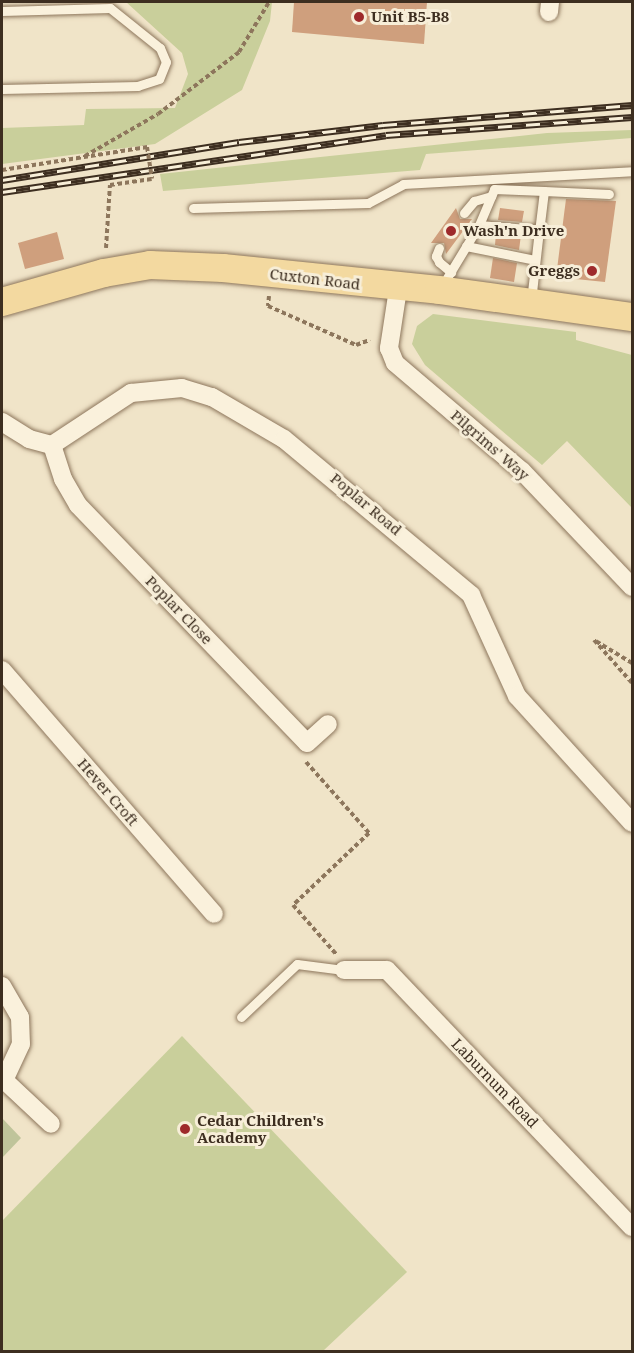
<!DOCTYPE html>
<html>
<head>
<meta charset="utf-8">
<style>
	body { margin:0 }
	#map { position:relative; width:634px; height:1353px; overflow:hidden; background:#f0e4c8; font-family:"Noto Serif",serif }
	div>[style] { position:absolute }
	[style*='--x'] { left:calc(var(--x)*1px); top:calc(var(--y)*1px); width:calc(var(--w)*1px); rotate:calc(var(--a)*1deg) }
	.green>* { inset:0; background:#c9cf9b }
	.cemetery>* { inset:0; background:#bfc49a }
	.building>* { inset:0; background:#cf9f7d }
	.path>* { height:4px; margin-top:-2px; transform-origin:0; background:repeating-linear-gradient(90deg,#8d765c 0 4.5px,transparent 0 7.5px) }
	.roads { filter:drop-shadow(0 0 2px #8d765c) drop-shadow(0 0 2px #8d765c) }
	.lane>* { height:9px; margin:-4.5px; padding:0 4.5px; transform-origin:4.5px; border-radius:4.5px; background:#faf1dc }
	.street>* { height:18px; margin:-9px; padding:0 9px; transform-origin:9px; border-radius:9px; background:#faf1dc }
	.primary>* { height:28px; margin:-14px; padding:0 14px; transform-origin:14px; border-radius:14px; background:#f3d9a0 }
	.rail>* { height:7px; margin-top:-3.5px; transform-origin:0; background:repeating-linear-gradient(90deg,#f7eed8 0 14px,#3d2e20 0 28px); box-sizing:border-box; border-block:2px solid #3d2e20 }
	.path-bridge>* { height:4px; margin-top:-2px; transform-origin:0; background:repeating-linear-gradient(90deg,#8d765c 0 4.5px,transparent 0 7.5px) }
	.dots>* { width:16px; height:16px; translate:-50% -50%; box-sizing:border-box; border:3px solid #f7eed8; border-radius:50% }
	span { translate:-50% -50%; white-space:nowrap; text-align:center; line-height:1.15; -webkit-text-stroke:6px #f7eed8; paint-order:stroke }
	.poi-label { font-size:15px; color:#3d2e20; font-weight:700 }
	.left { translate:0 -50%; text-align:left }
	.right { translate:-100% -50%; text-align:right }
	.street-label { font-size:15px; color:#3d2e20 }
	.frame { position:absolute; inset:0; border:3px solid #3d2e20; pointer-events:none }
</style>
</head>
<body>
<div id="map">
	<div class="green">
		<div style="clip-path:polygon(126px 2px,272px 2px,270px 21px,242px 90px,155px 144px,2px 164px,2px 128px,84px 125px,86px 109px,175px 108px,188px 74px,182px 53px)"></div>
		<div style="clip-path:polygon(632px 130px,632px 138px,426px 154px,420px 170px,163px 191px,160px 174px,547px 133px)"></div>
		<div style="clip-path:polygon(433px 314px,576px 332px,576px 340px,632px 355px,632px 508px,567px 441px,542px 465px,425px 365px,412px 344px,417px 326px)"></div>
		<div style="clip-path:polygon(182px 1036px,407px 1272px,323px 1351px,2px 1351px,2px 1221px)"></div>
	</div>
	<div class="cemetery">
		<div style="clip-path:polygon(2px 1118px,21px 1138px,2px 1158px)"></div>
	</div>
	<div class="building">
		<div style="clip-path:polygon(294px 2px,427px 2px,424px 44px,292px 32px)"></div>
		<div style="clip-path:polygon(566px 199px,616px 201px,605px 282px,556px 277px)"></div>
		<div style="clip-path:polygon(456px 208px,460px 219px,472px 219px,446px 254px,444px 243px,431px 243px)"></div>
		<div style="clip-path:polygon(500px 208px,524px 211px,522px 222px,498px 220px)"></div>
		<div style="clip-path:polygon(57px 232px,64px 259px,25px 269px,18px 243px)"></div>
		<div style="clip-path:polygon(496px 233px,521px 235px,519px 250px,495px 245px)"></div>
		<div style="clip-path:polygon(493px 258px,517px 263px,514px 282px,490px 278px)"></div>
	</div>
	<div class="path">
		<div style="--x:85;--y:156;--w:84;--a:-29.9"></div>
		<div style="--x:158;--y:114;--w:102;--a:-37.4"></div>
		<div style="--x:239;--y:52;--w:58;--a:-59"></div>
		<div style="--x:2;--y:170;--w:147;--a:-9"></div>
		<div style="--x:106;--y:248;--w:63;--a:-86.4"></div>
		<div style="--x:110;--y:185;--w:42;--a:-8.1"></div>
		<div style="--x:269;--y:296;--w:10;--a:96"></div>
		<div style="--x:268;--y:306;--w:96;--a:23.9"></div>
		<div style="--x:356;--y:345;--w:15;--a:-20"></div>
		<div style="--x:632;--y:663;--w:44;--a:-148.8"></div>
		<div style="--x:594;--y:640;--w:57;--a:48.5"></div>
		<div style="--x:306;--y:762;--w:95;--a:48.4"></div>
		<div style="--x:369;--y:833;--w:105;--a:136.5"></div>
		<div style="--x:293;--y:905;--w:65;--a:48.7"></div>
	</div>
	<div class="roads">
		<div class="lane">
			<div style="--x:2;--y:11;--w:108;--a:-1.6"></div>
			<div style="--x:110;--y:8;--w:64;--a:38.7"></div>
			<div style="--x:160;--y:48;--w:15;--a:67"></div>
			<div style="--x:166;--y:62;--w:18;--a:112"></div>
			<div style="--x:159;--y:79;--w:22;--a:162"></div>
			<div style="--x:138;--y:86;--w:136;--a:178.7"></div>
			<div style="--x:544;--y:191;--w:65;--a:2.6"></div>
			<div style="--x:193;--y:208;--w:175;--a:-1.6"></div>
			<div style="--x:368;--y:203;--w:40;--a:-28"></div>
			<div style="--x:403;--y:184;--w:229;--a:-3.2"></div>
			<div style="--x:464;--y:213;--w:16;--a:-50"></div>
			<div style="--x:474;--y:201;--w:18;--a:-16"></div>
			<div style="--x:479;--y:225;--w:39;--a:-67"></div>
			<div style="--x:494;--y:189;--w:50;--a:2.3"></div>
			<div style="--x:544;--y:191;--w:39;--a:97"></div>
			<div style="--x:466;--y:246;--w:70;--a:11.5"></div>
			<div style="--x:439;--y:248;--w:9;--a:111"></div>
			<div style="--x:436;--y:256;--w:7;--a:63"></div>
			<div style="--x:439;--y:262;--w:16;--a:40"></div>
			<div style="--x:442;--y:286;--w:71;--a:-58.8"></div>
			<div style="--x:479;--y:225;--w:60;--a:4.8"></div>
			<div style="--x:539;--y:230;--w:71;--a:96.4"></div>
			<div style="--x:241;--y:1017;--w:77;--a:-43.4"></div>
			<div style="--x:297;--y:964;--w:47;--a:7.3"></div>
		</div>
		<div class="street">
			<div style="--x:549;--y:12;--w:10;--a:-84"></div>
			<div style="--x:398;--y:289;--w:60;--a:98.7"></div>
			<div style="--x:389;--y:348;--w:16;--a:68"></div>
			<div style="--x:395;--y:363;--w:167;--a:40.4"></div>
			<div style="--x:522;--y:471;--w:160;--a:46.5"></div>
			<div style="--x:2;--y:422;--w:32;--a:32"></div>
			<div style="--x:29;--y:439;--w:24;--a:15"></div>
			<div style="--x:52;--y:445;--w:95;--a:-33.4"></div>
			<div style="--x:131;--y:393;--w:51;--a:-5.6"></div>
			<div style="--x:182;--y:388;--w:31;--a:17"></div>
			<div style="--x:212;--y:397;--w:83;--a:30.3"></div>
			<div style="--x:284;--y:439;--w:244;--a:39.8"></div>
			<div style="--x:471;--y:595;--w:111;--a:65.5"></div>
			<div style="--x:517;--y:696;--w:171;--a:47.8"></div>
			<div style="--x:52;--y:445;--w:36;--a:72"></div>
			<div style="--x:63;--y:479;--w:30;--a:60"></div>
			<div style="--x:78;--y:505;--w:330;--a:46.1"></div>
			<div style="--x:307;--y:743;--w:28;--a:-42"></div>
			<div style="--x:2;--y:670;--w:323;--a:49"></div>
			<div style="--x:344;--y:970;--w:43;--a:0"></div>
			<div style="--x:387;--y:970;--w:355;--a:46.4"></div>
			<div style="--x:2;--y:986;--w:36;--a:60"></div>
			<div style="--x:20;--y:1017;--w:27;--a:88"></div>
			<div style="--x:21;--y:1044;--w:40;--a:115"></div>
			<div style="--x:4;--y:1080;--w:64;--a:43.1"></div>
		</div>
		<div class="primary">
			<div style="--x:2;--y:302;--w:106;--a:-15.9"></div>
			<div style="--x:104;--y:273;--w:47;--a:-9.9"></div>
			<div style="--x:150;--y:265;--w:73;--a:2.4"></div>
			<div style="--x:223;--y:268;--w:217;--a:5.8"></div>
			<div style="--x:439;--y:290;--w:195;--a:8"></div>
		</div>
	</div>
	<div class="rail">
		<div style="--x:2;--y:180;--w:240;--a:-9.1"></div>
		<div style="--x:239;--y:142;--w:145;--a:-6.7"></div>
		<div style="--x:383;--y:125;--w:250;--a:-4.6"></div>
		<div style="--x:2;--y:192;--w:388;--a:-8.4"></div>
		<div style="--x:386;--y:135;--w:247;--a:-4.2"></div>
	</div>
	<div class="path-bridge">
		<div style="--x:147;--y:147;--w:32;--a:81"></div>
	</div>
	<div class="dots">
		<div style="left:359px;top:17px;background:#9e2a2b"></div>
		<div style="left:451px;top:231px;background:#9e2a2b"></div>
		<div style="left:592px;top:271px;background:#9e2a2b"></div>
		<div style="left:185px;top:1129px;background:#9e2a2b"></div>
	</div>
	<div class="poi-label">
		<span class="left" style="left:371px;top:17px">Unit B5-B8</span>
		<span class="left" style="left:463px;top:231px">Wash'n Drive</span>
		<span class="right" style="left:580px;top:271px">Greggs</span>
		<span class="left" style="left:197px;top:1129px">Cedar Children's<br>Academy</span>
	</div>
	<div class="street-label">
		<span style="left:315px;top:279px;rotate:7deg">Cuxton Road</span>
		<span style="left:490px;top:445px;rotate:41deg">Pilgrims' Way</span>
		<span style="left:366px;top:504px;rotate:40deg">Poplar Road</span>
		<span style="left:179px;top:610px;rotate:46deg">Poplar Close</span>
		<span style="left:108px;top:792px;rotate:49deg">Hever Croft</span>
		<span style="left:495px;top:1083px;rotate:46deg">Laburnum Road</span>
	</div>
	<div class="frame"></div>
</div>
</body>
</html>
